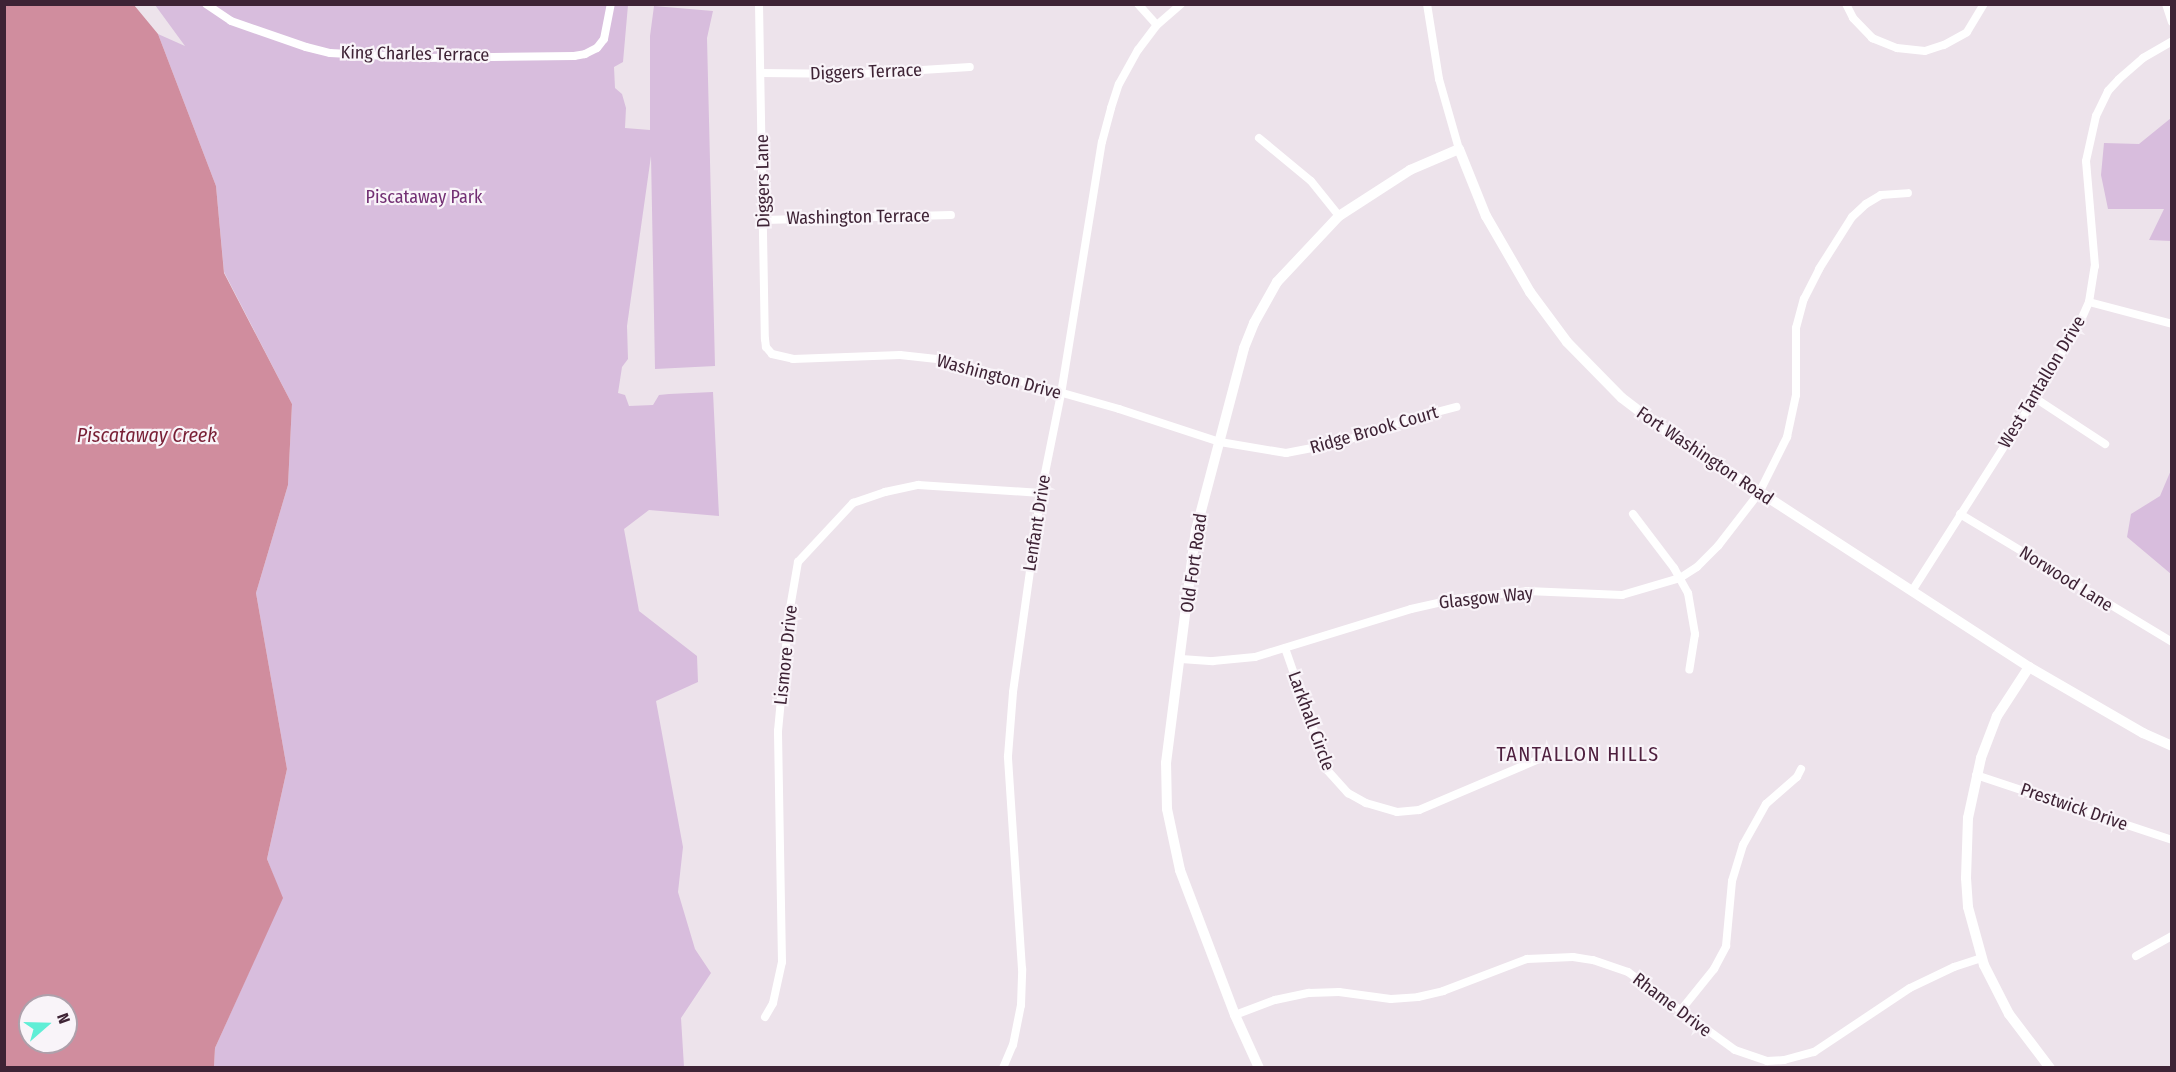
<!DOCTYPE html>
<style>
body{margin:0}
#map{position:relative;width:2176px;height:1072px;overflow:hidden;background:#ede3eb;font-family:"Fira Sans Condensed",sans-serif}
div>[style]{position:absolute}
.green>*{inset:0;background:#d8bddd}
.water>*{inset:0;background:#d08d9e}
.street>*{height:8px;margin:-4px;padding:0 4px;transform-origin:4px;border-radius:4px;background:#fff}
.secondary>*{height:10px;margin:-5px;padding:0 5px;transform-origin:5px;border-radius:5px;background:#fff}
span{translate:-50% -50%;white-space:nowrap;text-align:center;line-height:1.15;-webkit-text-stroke:4.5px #f9f4f9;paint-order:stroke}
.street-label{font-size:18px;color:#3e2335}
.park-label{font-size:18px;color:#722f73}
.water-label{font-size:20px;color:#781f35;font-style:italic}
.neighbourhood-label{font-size:20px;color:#4f203f;letter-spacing:1.5px}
.frame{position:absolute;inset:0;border:6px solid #3e2335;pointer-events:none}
.north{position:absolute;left:18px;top:994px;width:60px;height:60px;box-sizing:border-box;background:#f9f4f9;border:2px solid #aea0ab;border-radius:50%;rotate:70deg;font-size:16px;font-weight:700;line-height:24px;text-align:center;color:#3e2335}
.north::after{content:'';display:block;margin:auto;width:21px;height:27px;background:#60eed6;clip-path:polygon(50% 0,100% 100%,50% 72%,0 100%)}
</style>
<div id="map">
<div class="green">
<div style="clip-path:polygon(155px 5px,628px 5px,623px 62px,614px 67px,615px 88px,622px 94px,626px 108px,625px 128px,650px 130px,650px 36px,654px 6px,713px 11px,707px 38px,715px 366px,655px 369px,651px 156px,627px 326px,628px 359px,622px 367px,618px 393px,625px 395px,629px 406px,653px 405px,659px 395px,669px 394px,713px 392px,719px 516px,649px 510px,624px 529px,639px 611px,697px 656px,698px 682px,656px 701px,683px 847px,678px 892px,695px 949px,711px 973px,681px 1018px,684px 1067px,214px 1067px,215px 1048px,282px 898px,267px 859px,287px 769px,256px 593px,288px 485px,292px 404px,224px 272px,216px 186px,158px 34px,185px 46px)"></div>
<div style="clip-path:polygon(2171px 118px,2171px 241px,2149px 240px,2164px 209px,2108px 209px,2101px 175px,2104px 143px,2139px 144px)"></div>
<div style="clip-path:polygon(2171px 470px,2171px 574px,2127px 537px,2131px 514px,2160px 496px)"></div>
</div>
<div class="water">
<div style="clip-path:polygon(evenodd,5px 4px,134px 5px,158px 34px,216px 186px,224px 273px,292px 404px,288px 485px,256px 593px,287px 769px,267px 859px,283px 898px,215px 1048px,214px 1067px,5px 1067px,5px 4px,30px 1006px,66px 1006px,66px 1042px,30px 1042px,30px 1006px)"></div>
</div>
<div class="street">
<div style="left:206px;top:4px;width:30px;rotate:34deg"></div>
<div style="left:231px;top:21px;width:79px;rotate:19.1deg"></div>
<div style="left:306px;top:47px;width:25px;rotate:14deg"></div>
<div style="left:330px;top:53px;width:95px;rotate:3deg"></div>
<div style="left:425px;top:58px;width:149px;rotate:-0.8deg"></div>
<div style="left:574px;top:56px;width:11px;rotate:-10deg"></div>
<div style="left:585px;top:54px;width:13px;rotate:-27deg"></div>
<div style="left:597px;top:48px;width:11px;rotate:-52deg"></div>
<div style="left:604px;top:39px;width:36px;rotate:-79deg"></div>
<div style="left:759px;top:4px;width:335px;rotate:89deg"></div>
<div style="left:765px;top:339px;width:8px;rotate:83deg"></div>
<div style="left:766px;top:347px;width:9px;rotate:49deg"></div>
<div style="left:772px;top:354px;width:22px;rotate:13deg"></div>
<div style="left:793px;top:359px;width:107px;rotate:-2.1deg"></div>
<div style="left:900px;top:355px;width:46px;rotate:6.2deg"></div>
<div style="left:946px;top:360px;width:180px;rotate:15.8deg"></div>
<div style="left:1119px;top:409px;width:106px;rotate:18.1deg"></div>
<div style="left:1220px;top:442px;width:67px;rotate:9.5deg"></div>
<div style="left:1286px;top:453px;width:53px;rotate:-10.9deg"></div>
<div style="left:1338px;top:443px;width:76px;rotate:-18.4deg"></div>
<div style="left:1410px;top:419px;width:48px;rotate:-14.6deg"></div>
<div style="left:1138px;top:4px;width:28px;rotate:48deg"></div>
<div style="left:1427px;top:4px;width:76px;rotate:80.9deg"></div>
<div style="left:1439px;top:79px;width:73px;rotate:74.1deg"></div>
<div style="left:1846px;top:4px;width:16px;rotate:63deg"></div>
<div style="left:1853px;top:18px;width:28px;rotate:46deg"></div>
<div style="left:1872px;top:38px;width:27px;rotate:22deg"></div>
<div style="left:1897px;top:48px;width:28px;rotate:6deg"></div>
<div style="left:1925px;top:51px;width:20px;rotate:-18deg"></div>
<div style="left:1944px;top:45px;width:26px;rotate:-29deg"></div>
<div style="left:1967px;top:32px;width:33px;rotate:-59deg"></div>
<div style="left:2166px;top:4px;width:19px;rotate:72deg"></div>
<div style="left:761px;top:73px;width:97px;rotate:0.6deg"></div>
<div style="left:858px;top:74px;width:112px;rotate:-3.6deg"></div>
<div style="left:1259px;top:138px;width:67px;rotate:39.6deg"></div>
<div style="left:1311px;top:181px;width:45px;rotate:51.3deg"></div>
<div style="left:764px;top:220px;width:187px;rotate:-1.5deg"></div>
<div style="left:2089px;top:302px;width:86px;rotate:14.8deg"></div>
<div style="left:2035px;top:398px;width:84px;rotate:33.3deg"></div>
<div style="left:1633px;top:514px;width:68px;rotate:52.8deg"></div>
<div style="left:1674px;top:568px;width:29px;rotate:61deg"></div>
<div style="left:1688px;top:593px;width:42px;rotate:80.3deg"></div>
<div style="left:1695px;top:634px;width:36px;rotate:99deg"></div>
<div style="left:1960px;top:514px;width:248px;rotate:31.1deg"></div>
<div style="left:1912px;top:591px;width:229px;rotate:-57.5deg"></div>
<div style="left:2035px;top:398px;width:91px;rotate:-59.5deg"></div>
<div style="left:2081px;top:320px;width:20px;rotate:-66deg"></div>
<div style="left:2089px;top:302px;width:36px;rotate:-81deg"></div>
<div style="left:2095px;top:266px;width:105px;rotate:-94.9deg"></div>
<div style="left:2086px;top:161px;width:46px;rotate:-77.5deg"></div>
<div style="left:2096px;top:116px;width:28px;rotate:-64deg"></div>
<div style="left:2108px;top:91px;width:16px;rotate:-47deg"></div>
<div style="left:2119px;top:79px;width:32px;rotate:-41deg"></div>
<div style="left:2143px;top:58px;width:34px;rotate:-30deg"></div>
<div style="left:1285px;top:648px;width:130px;rotate:70.7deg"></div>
<div style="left:1328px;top:771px;width:30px;rotate:48deg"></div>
<div style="left:1348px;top:793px;width:21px;rotate:29deg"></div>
<div style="left:1366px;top:803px;width:32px;rotate:16deg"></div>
<div style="left:1397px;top:812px;width:22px;rotate:-5deg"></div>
<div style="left:1419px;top:810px;width:136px;rotate:-23deg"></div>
<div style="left:1181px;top:659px;width:32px;rotate:4deg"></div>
<div style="left:1213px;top:661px;width:42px;rotate:-5.4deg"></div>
<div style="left:1255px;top:657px;width:163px;rotate:-17.1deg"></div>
<div style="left:1411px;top:609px;width:45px;rotate:-12.8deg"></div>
<div style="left:1455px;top:599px;width:72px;rotate:-6.3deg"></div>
<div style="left:1527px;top:591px;width:95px;rotate:2.4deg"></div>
<div style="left:1622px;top:595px;width:60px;rotate:-16.3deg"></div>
<div style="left:1680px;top:578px;width:20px;rotate:-33deg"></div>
<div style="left:1697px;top:567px;width:30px;rotate:-45deg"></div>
<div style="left:1718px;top:546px;width:67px;rotate:-52.3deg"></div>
<div style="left:1759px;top:493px;width:63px;rotate:-63.4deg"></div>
<div style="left:1787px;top:437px;width:43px;rotate:-77.9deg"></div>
<div style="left:1796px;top:395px;width:67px;rotate:-90deg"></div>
<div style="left:1796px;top:328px;width:30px;rotate:-75deg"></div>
<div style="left:1804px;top:299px;width:34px;rotate:-63deg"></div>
<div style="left:1819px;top:269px;width:62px;rotate:-57.6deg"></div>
<div style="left:1852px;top:217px;width:19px;rotate:-43deg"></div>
<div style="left:1866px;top:204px;width:17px;rotate:-31deg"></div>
<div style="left:1881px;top:195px;width:27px;rotate:-4deg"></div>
<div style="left:1976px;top:775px;width:206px;rotate:18.3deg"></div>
<div style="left:2136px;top:956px;width:41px;rotate:-29.1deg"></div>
<div style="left:1681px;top:1010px;width:53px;rotate:-51.2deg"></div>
<div style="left:1714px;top:969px;width:26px;rotate:-62deg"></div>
<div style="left:1726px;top:946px;width:65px;rotate:-84.7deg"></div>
<div style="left:1732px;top:881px;width:38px;rotate:-73deg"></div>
<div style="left:1743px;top:845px;width:47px;rotate:-60.7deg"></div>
<div style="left:1766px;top:804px;width:41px;rotate:-41.1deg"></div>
<div style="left:1797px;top:777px;width:9px;rotate:-63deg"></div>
<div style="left:1235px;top:1015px;width:43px;rotate:-20.6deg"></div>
<div style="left:1275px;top:1000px;width:35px;rotate:-12deg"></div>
<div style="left:1309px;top:993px;width:30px;rotate:-2deg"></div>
<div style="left:1339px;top:992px;width:52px;rotate:7.7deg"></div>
<div style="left:1391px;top:999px;width:27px;rotate:-4deg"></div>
<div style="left:1418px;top:997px;width:26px;rotate:-13deg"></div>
<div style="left:1443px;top:991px;width:90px;rotate:-20.9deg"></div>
<div style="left:1527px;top:959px;width:46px;rotate:-2.5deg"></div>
<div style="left:1573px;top:957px;width:20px;rotate:9deg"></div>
<div style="left:1593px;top:960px;width:37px;rotate:19deg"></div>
<div style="left:1628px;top:972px;width:132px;rotate:36.1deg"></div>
<div style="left:1735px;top:1050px;width:34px;rotate:19deg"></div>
<div style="left:1767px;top:1061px;width:17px;rotate:-3deg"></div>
<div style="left:1784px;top:1060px;width:31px;rotate:-15deg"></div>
<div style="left:1814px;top:1052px;width:115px;rotate:-33.7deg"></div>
<div style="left:1910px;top:988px;width:49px;rotate:-25.5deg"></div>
<div style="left:1954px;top:967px;width:29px;rotate:-18deg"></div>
<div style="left:765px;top:1017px;width:16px;rotate:-60deg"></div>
<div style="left:773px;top:1003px;width:42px;rotate:-77.6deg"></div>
<div style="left:782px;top:962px;width:231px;rotate:-91deg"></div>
<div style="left:778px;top:731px;width:118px;rotate:-84.6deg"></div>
<div style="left:789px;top:614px;width:53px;rotate:-80.2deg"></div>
<div style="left:798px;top:562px;width:81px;rotate:-47deg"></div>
<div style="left:853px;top:503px;width:34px;rotate:-19deg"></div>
<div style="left:885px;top:492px;width:34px;rotate:-12deg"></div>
<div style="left:918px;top:485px;width:123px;rotate:3.7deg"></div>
<div style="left:1003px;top:1068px;width:25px;rotate:-67deg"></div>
<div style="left:1013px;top:1045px;width:41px;rotate:-78.7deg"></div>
<div style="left:1021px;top:1005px;width:36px;rotate:-88deg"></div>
<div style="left:1022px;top:969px;width:213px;rotate:-93.8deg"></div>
<div style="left:1008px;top:756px;width:64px;rotate:-85.5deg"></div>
<div style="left:1013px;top:692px;width:201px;rotate:-82deg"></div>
<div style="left:1041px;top:493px;width:101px;rotate:-78.6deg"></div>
<div style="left:1061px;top:394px;width:255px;rotate:-80.8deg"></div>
<div style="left:1102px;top:142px;width:35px;rotate:-75deg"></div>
<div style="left:1111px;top:108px;width:25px;rotate:-72deg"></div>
<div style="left:1119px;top:84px;width:39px;rotate:-61deg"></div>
<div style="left:1138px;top:50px;width:31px;rotate:-53deg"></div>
<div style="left:1157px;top:25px;width:32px;rotate:-41deg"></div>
</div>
<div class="secondary">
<div style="left:2029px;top:667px;width:59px;rotate:123.1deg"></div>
<div style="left:1997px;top:716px;width:45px;rotate:110.9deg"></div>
<div style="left:1981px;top:758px;width:61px;rotate:102.2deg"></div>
<div style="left:1968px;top:818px;width:60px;rotate:91.9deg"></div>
<div style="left:1966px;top:878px;width:29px;rotate:86deg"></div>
<div style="left:1968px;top:907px;width:60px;rotate:74.6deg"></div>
<div style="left:1984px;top:965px;width:55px;rotate:63deg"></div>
<div style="left:2009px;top:1014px;width:68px;rotate:52.8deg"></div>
<div style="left:1259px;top:1068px;width:58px;rotate:-114.4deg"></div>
<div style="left:1235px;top:1015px;width:155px;rotate:-110.8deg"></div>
<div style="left:1180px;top:870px;width:62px;rotate:-102deg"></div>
<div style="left:1167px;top:809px;width:46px;rotate:-91.2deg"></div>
<div style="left:1166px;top:763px;width:235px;rotate:-82.7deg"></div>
<div style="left:1196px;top:530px;width:188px;rotate:-75.2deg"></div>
<div style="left:1244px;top:348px;width:27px;rotate:-68deg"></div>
<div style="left:1254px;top:323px;width:47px;rotate:-60.7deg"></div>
<div style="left:1277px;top:282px;width:91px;rotate:-46.8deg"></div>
<div style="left:1339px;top:216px;width:85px;rotate:-32.9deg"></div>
<div style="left:1410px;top:170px;width:53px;rotate:-23.2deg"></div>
<div style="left:1459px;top:149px;width:72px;rotate:68.1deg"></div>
<div style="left:1486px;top:216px;width:88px;rotate:59.9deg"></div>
<div style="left:1530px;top:292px;width:62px;rotate:53.5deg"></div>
<div style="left:1567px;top:342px;width:78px;rotate:45.5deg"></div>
<div style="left:1622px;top:398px;width:53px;rotate:37.3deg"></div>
<div style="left:1664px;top:430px;width:435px;rotate:33deg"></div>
<div style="left:2029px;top:667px;width:132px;rotate:30.1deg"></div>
<div style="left:2143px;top:733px;width:32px;rotate:24deg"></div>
</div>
<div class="street-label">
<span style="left:415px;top:54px;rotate:1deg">King Charles Terrace</span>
<span style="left:866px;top:72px;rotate:-2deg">Diggers Terrace</span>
<span style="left:763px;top:181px;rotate:-91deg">Diggers Lane</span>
<span style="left:858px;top:217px;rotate:-1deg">Washington Terrace</span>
<span style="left:999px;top:377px;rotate:15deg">Washington Drive</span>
<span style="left:2042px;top:382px;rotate:-59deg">West Tantallon Drive</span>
<span style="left:1374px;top:430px;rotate:-16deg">Ridge Brook Court</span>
<span style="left:1705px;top:456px;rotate:34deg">Fort Washington Road</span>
<span style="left:1037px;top:523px;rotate:-81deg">Lenfant Drive</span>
<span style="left:1194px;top:563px;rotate:-82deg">Old Fort Road</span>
<span style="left:2066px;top:579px;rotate:32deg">Norwood Lane</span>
<span style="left:1486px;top:598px;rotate:-6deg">Glasgow Way</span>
<span style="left:786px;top:655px;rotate:-84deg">Lismore Drive</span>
<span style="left:1311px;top:721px;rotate:70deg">Larkhall Circle</span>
<span style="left:2074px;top:807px;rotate:19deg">Prestwick Drive</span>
<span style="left:1672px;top:1005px;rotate:37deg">Rhame Drive</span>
</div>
<div class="park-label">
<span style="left:424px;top:197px">Piscataway Park</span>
</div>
<div class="water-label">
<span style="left:147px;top:435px">Piscataway Creek</span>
</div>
<div class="neighbourhood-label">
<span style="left:1578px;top:754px">TANTALLON HILLS</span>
</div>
<div class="frame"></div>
<div class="north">N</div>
</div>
